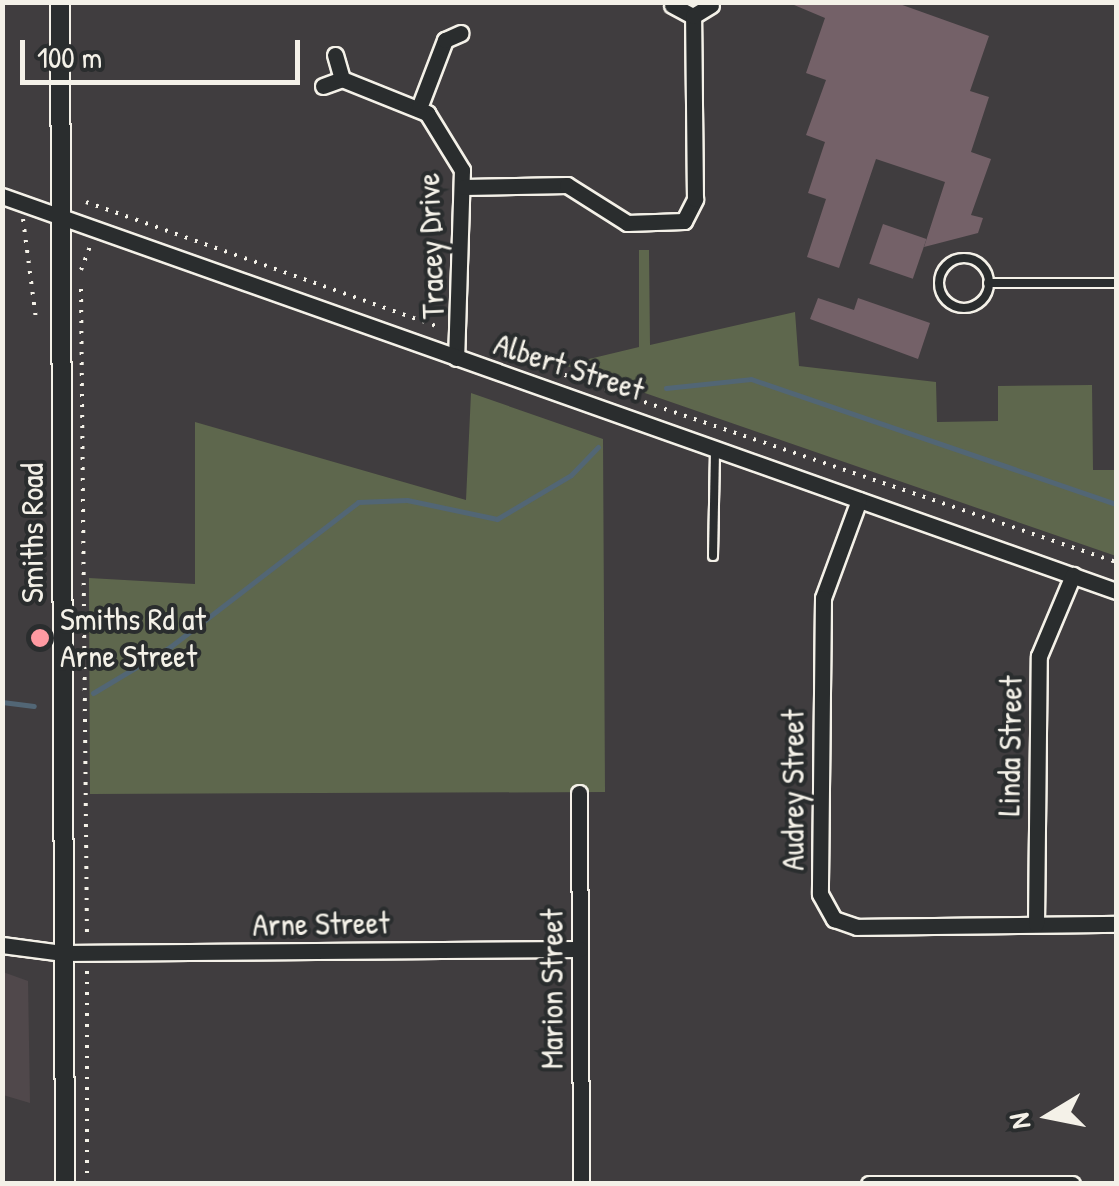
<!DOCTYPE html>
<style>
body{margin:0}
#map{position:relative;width:1119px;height:1186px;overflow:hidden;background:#403d3f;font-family:"Patrick Hand",sans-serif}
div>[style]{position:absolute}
.built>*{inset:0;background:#50484b}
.green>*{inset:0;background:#5e674d}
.stream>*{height:5px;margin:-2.5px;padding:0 2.5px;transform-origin:2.5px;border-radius:2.5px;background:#526675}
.building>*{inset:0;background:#746168;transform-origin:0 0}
.path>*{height:4px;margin-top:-2px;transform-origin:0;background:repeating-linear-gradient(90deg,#f4f1e8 0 2.5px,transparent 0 10.5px)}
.roads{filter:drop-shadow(2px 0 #f4f1e8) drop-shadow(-2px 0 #f4f1e8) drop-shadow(0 2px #f4f1e8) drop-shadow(0 -2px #f4f1e8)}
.service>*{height:8px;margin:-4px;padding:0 4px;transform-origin:4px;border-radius:4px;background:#2a2d2e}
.service>.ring{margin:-4px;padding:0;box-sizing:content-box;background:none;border:8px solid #2a2d2e;border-radius:50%}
.minor>*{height:15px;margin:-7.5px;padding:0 7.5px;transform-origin:7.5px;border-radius:7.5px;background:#2a2d2e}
.tertiary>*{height:18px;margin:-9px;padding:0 9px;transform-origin:9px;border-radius:9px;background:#2a2d2e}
.dots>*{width:28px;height:28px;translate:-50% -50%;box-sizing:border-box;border:5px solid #2a2d2e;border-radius:50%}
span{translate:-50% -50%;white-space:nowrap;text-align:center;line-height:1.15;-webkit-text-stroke:8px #2a2d2e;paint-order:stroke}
.street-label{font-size:32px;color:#f4f1e8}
.poi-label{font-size:32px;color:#f4f1e8}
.left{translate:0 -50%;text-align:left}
.frame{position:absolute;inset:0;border:5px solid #f4f1e8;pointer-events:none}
.north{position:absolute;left:999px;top:1066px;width:100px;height:100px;-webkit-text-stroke:8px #2a2d2e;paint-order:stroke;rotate:260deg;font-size:28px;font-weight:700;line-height:40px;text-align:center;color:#f4f1e8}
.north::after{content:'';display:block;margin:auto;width:35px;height:45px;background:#f4f1e8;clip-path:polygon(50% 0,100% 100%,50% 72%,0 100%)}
.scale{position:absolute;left:20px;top:40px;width:280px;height:45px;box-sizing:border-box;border:5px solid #f4f1e8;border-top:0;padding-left:12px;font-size:30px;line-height:35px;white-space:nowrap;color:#f4f1e8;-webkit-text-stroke:8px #2a2d2e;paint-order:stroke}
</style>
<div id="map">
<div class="built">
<div style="clip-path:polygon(3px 972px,28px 981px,30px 1103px,3px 1095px)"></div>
</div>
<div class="green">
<div style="clip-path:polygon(639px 250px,649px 250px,650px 345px,795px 312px,799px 366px,936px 382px,937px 422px,998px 421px,998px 386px,1092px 385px,1093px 470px,1116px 470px,1116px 556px,564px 365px,639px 347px)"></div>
<div style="clip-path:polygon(471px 393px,603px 439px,605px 792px,90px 794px,89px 578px,195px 584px,195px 422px,466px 500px)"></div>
</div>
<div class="stream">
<div style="left:666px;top:388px;width:85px;rotate:-6deg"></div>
<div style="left:751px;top:379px;width:386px;rotate:18.9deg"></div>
<div style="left:93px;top:693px;width:90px;rotate:-30.9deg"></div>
<div style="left:170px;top:647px;width:237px;rotate:-37.6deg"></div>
<div style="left:358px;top:502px;width:49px;rotate:-2.3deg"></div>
<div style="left:407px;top:500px;width:92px;rotate:11.9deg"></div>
<div style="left:497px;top:519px;width:86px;rotate:-30.7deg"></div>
<div style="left:571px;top:475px;width:39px;rotate:-46deg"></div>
<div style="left:2px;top:702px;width:32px;rotate:7deg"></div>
</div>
<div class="building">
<div style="clip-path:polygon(787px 2px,894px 2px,989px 36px,970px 91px,989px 97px,971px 152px,991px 159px,971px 215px,983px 218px,978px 233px,924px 247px,945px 182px,876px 159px,839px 268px,807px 257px,826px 199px,808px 193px,825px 142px,806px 135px,826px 80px,806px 73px,825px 18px)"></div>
<div style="left:883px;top:224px;width:46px;height:42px;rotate:19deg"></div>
<div style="clip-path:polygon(818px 298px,854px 310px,858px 298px,930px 323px,918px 359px,810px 319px)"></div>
</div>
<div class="path">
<div style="left:86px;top:202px;width:374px;rotate:19.5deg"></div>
<div style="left:23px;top:219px;width:101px;rotate:82.6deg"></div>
<div style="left:81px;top:270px;width:28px;rotate:-69deg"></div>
<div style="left:81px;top:289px;width:646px;rotate:89.47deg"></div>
<div style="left:515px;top:358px;width:635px;rotate:18.75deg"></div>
<div style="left:87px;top:1184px;width:215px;rotate:-90deg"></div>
</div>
<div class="roads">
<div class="service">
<div class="ring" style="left:939px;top:258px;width:42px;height:42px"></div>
<div style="left:988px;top:283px;width:128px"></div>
<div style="left:713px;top:556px;width:109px;rotate:-88.9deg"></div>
</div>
<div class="minor">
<div style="left:672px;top:5px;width:24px;rotate:28deg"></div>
<div style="left:342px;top:79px;width:92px;rotate:21.8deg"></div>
<div style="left:427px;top:113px;width:67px;rotate:58.4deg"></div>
<div style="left:462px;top:170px;width:188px;rotate:91.8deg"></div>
<div style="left:323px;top:86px;width:20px;rotate:-20deg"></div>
<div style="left:342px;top:79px;width:25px;rotate:-106deg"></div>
<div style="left:419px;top:108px;width:73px;rotate:-69.1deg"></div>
<div style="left:445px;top:40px;width:17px;rotate:-24deg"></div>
<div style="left:464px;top:187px;width:103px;rotate:-1.1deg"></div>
<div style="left:567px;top:185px;width:71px;rotate:32.3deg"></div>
<div style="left:627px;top:223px;width:57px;rotate:-2deg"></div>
<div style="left:684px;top:221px;width:25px;rotate:-63deg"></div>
<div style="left:695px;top:199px;width:183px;rotate:-90.6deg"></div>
<div style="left:693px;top:16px;width:21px;rotate:-31deg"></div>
<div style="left:2px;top:196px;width:1182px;rotate:19.52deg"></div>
<div style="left:859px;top:500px;width:104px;rotate:110.2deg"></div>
<div style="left:823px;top:598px;width:296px;rotate:90.6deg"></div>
<div style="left:820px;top:894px;width:29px;rotate:61deg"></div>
<div style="left:834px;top:919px;width:24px;rotate:19deg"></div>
<div style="left:857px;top:927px;width:259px;rotate:-0.7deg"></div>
<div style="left:579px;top:793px;width:391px;rotate:89.7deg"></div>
<div style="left:1036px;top:924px;width:268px;rotate:-89.4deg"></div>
<div style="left:1039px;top:656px;width:88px;rotate:-67.2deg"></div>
<div style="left:2px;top:945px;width:62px;rotate:7.5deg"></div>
<div style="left:63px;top:953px;width:517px;rotate:-0.44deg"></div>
<div style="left:869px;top:1184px;width:203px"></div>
</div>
<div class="tertiary">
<div style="left:60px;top:2px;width:1182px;rotate:89.76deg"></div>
</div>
</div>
<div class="dots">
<div style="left:40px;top:638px;background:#ff9aa2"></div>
</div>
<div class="street-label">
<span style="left:431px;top:246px;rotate:-92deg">Tracey Drive</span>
<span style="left:569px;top:367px;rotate:18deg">Albert Street</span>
<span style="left:32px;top:533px;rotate:-90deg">Smiths Road</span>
<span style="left:1010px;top:746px;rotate:-89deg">Linda Street</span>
<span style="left:793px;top:790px;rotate:-90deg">Audrey Street</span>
<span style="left:321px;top:924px;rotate:-1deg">Arne Street</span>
<span style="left:552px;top:989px;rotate:-90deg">Marion Street</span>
</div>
<div class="poi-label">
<span class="left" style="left:60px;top:638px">Smiths Rd at<br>Arne Street</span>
</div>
<div class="frame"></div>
<div class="north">N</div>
<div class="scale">100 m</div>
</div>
